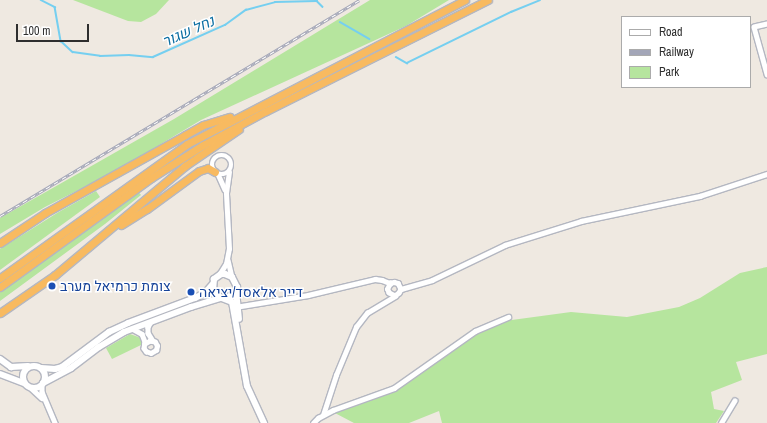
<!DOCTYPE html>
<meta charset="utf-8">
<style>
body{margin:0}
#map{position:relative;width:767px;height:423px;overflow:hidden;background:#efe9e1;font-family:"Archivo Narrow",Heebo,sans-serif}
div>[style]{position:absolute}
.green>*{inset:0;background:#b6e59e}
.stream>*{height:1.5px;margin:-0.75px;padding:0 0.75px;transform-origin:0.75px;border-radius:0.75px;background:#75cff0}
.roads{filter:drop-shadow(1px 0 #b4b7c1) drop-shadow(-1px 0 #b4b7c1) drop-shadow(0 1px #b4b7c1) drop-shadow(0 -1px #b4b7c1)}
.minor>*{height:4.5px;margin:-2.25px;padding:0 2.25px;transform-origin:2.25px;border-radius:2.25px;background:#fff}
.minor>.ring{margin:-2.25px;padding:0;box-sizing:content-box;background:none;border:4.5px solid #fff;border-radius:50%}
.secondary>*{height:6px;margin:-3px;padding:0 3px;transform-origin:3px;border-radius:3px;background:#fff}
.secondary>.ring{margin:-3px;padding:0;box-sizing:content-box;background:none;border:6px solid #fff;border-radius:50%}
.trunk>*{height:7px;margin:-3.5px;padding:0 3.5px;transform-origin:3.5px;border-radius:3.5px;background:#f8ba60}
.rail>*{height:3px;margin-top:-1.5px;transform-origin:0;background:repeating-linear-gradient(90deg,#fff 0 4.5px,#a3a6b8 0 9px);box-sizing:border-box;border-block:1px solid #a3a6b8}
.dots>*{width:11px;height:11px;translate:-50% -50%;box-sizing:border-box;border:2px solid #fff;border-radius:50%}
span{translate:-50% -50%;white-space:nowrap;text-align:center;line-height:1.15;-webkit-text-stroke:3px #fff;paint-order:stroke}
.transit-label{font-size:14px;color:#164399}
.left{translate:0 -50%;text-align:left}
.water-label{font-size:15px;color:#0d6fa3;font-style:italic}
.legend{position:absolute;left:621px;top:16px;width:130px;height:72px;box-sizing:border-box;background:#fff;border:1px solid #ababab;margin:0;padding:5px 7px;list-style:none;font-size:12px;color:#2e2e2e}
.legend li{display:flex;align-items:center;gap:8px;height:20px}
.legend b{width:20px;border:1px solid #ababab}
.scale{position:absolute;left:16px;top:24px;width:73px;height:18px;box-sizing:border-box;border:2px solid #2e2e2e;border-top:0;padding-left:5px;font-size:12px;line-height:14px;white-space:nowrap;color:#2e2e2e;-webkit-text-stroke:3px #fff;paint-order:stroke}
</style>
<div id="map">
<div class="green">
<div style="clip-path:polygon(73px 0,169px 0,156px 14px,141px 22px,128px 21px)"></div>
<div style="clip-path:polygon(370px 0,449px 0,406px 26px,201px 120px,116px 171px,45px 207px,0 234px,0 218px,174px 119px)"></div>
<div style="clip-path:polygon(137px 190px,141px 195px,105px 224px,0 301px,0 292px,109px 213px)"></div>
<div style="clip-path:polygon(96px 191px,100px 197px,0 270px,0 249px,57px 213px)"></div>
<div style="clip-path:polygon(767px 267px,767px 354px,736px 362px,742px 380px,711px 392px,714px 409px,724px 411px,716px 423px,442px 423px,439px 411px,409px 423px,354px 423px,333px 412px,399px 385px,477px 332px,504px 321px,571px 312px,627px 317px,679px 307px,700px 298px,740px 273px)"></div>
<div style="clip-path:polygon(130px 334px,141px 338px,141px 345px,112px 359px,106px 348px)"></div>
</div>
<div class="stream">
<div style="left:41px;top:0;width:16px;rotate:27deg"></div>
<div style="left:55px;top:7px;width:35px;rotate:80deg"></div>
<div style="left:61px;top:41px;width:16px;rotate:43deg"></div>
<div style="left:73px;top:52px;width:27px;rotate:8deg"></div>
<div style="left:100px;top:56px;width:29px;rotate:-2deg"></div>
<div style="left:129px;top:55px;width:24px;rotate:5deg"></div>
<div style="left:153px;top:57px;width:79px;rotate:-24deg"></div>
<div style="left:225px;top:25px;width:26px;rotate:-36deg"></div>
<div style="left:246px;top:10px;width:30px;rotate:-15deg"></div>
<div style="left:275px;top:2px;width:42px;rotate:-1.4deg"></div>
<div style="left:317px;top:1px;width:8px;rotate:45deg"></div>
<div style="left:340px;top:22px;width:34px;rotate:30deg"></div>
<div style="left:396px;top:57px;width:13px;rotate:29deg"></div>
<div style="left:407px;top:63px;width:116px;rotate:-26.1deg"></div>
<div style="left:511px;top:12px;width:31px;rotate:-22deg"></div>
</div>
<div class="roads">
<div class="minor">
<div style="left:767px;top:24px;width:13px;rotate:167deg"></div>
<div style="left:754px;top:27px;width:49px;rotate:74.5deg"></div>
<div class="ring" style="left:212px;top:155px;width:15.5px;height:15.5px"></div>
<div style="left:218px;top:174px;width:17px;rotate:66deg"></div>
<div style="left:228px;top:260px;width:17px;rotate:77deg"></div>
<div style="left:219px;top:275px;width:13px;rotate:-58deg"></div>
<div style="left:226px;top:264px;width:15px;rotate:-79deg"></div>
<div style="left:229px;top:249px;width:56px;rotate:-93.1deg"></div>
<div style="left:226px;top:193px;width:21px;rotate:-82deg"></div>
<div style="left:401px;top:289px;width:32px;rotate:-16deg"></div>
<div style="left:432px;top:280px;width:81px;rotate:-25.6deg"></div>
<div style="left:505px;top:245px;width:80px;rotate:-17.5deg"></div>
<div style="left:581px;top:221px;width:122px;rotate:-11.9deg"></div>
<div style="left:700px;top:196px;width:71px;rotate:-18.2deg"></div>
<div style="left:235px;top:307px;width:74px;rotate:-9.3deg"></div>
<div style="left:308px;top:295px;width:69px;rotate:-13.4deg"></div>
<div style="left:375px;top:279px;width:7px;rotate:8deg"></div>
<div style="left:382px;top:280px;width:9px;rotate:21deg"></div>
<div style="left:390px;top:283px;width:4px;rotate:-14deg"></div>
<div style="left:394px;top:282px;width:4px;rotate:14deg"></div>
<div style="left:398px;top:283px;width:7px;rotate:63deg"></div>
<div style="left:401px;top:289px;width:4px;rotate:117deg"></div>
<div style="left:399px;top:293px;width:5px;rotate:143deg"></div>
<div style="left:395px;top:296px;width:7px;rotate:-153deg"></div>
<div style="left:389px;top:293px;width:4px;rotate:-117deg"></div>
<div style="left:387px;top:289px;width:7px;rotate:-63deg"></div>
<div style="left:151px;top:322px;width:6px;rotate:121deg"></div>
<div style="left:148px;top:327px;width:6px;rotate:90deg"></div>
<div style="left:148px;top:333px;width:9px;rotate:58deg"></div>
<div style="left:133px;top:329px;width:10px;rotate:29deg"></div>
<div style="left:142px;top:334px;width:9px;rotate:69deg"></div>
<div style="left:145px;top:342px;width:6px;rotate:99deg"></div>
<div style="left:144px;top:348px;width:4px;rotate:56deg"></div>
<div style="left:146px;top:351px;width:5px;rotate:22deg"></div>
<div style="left:151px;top:353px;width:6px;rotate:-31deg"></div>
<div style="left:156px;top:350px;width:4px;rotate:-76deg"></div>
<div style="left:157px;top:346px;width:4px;rotate:-117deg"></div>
<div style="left:155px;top:342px;width:5px;rotate:-169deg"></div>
<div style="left:150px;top:341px;width:6px;rotate:149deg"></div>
<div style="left:42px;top:384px;width:8px;rotate:90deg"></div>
<div style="left:42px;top:392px;width:34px;rotate:67deg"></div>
<div style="left:30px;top:387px;width:16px;rotate:43deg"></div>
<div style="left:323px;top:415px;width:42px;rotate:-72deg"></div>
<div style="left:336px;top:375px;width:52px;rotate:-67.4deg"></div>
<div style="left:356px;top:327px;width:18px;rotate:-52deg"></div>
<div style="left:367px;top:313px;width:33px;rotate:-31deg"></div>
<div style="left:313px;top:423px;width:7px;rotate:-45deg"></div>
<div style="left:318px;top:418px;width:17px;rotate:-28deg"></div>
<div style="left:333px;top:410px;width:65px;rotate:-19.8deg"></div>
<div style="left:394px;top:388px;width:99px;rotate:-35.1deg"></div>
<div style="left:475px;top:331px;width:36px;rotate:-23deg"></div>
<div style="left:721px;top:423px;width:26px;rotate:-59deg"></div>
</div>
<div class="secondary">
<div style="left:236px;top:291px;width:28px;rotate:84deg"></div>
<div style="left:225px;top:298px;width:9px;rotate:-21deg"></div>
<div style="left:233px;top:295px;width:9px;rotate:-63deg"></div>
<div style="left:237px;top:287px;width:11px;rotate:-117deg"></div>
<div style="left:232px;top:277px;width:8px;rotate:-157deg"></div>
<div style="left:225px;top:274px;width:4px;rotate:180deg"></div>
<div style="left:221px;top:274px;width:9px;rotate:144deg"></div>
<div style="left:214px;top:279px;width:11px;rotate:95deg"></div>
<div style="left:213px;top:290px;width:9px;rotate:49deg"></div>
<div style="left:219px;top:297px;width:14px;rotate:21deg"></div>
<div style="left:232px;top:302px;width:85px;rotate:79.9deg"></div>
<div style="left:247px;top:386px;width:41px;rotate:65.3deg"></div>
<div style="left:0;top:359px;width:14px;rotate:36deg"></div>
<div style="left:11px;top:367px;width:17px;rotate:-3deg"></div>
<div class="ring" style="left:23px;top:366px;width:16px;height:16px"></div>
<div style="left:41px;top:368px;width:14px;rotate:4deg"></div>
<div style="left:55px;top:369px;width:7px;rotate:-16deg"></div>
<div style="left:62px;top:367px;width:59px;rotate:-36.7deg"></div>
<div style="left:109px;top:332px;width:21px;rotate:-25deg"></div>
<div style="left:128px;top:323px;width:72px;rotate:-20.5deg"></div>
<div style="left:195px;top:298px;width:11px;rotate:-27deg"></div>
<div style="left:205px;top:293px;width:11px;rotate:-49deg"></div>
<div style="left:0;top:374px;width:26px;rotate:21deg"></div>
<div style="left:43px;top:383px;width:32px;rotate:-28deg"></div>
<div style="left:71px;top:368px;width:35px;rotate:-37deg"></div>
<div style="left:99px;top:347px;width:29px;rotate:-31deg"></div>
<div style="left:124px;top:332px;width:72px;rotate:-20.5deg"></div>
<div style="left:191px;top:307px;width:31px;rotate:-17deg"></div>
</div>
<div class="trunk">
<div style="left:121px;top:225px;width:31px;rotate:-32deg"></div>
<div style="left:147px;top:209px;width:64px;rotate:-36.2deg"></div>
<div style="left:199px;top:171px;width:9px;rotate:-18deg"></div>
<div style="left:208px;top:168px;width:8px;rotate:30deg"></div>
<div style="left:0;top:243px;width:54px;rotate:-33.7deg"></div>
<div style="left:45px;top:213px;width:160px;rotate:-29.1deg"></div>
<div style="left:185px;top:135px;width:21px;rotate:-29deg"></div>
<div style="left:203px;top:125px;width:28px;rotate:-17deg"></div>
<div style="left:0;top:278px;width:230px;rotate:-35.6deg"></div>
<div style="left:187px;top:144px;width:313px;rotate:-27.4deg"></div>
<div style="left:0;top:287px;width:186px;rotate:-35.8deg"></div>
<div style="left:151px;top:178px;width:62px;rotate:-32.4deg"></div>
<div style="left:203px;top:145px;width:72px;rotate:-28.4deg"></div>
<div style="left:266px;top:111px;width:248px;rotate:-26.6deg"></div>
<div style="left:0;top:313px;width:67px;rotate:-34.6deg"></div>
<div style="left:55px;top:275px;width:170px;rotate:-40deg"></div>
<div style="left:185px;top:166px;width:65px;rotate:-34.4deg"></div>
</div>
</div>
<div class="rail">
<div style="left:0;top:216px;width:419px;rotate:-31deg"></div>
</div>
<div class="dots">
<div style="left:52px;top:286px;background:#1a4fb4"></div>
<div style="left:191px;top:292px;background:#1a4fb4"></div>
</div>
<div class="transit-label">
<span class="left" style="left:60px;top:286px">צומת כרמיאל מערב</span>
<span class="left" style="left:199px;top:292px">דייר אלאסד/יציאה</span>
</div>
<div class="water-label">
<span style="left:188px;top:31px;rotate:-24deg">נחל שגור</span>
</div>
<ul class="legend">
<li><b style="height:5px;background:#fff"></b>Road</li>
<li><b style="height:5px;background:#a3a6b8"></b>Railway</li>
<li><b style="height:11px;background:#b6e59e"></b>Park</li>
</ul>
<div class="scale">100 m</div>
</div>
